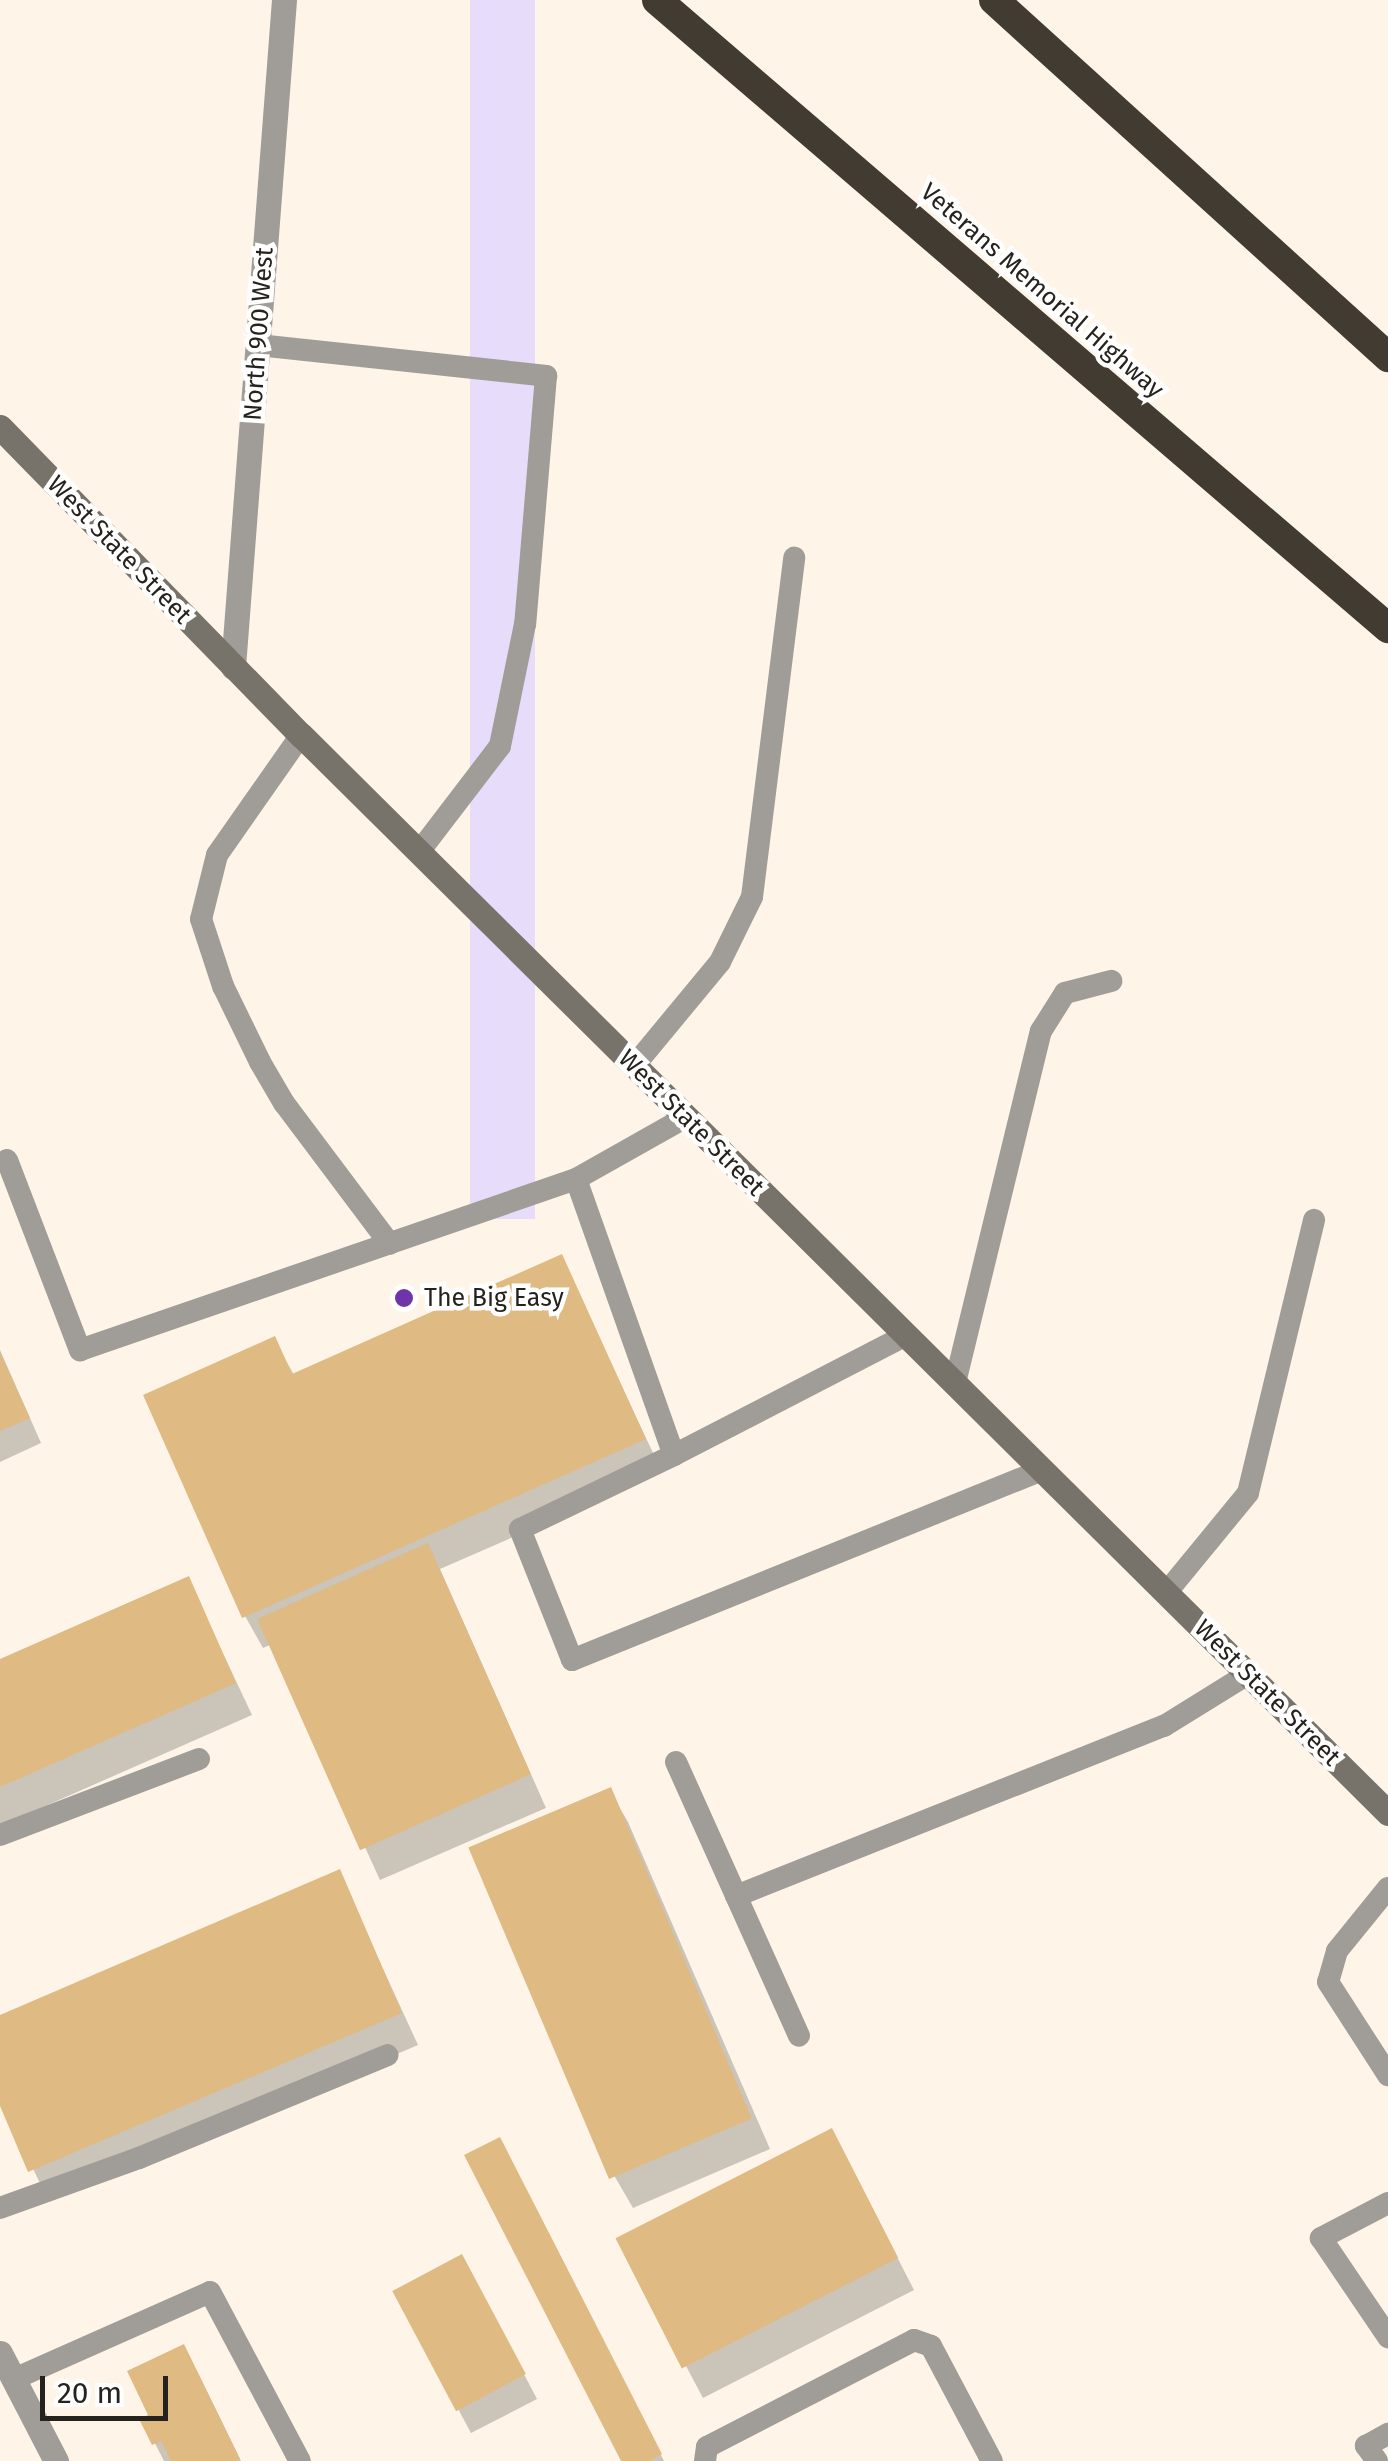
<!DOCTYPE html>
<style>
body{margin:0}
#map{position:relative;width:1388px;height:2461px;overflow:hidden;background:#fef5e8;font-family:"Fira Sans",sans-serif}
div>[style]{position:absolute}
.green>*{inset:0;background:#e7dcfa;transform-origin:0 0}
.shadow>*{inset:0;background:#0003}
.building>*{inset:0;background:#dfba82;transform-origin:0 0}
.service>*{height:22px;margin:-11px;padding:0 11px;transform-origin:11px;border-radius:11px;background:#a09c97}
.minor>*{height:25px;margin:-12.5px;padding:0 12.5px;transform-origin:12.5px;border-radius:12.5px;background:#a09c97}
.secondary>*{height:25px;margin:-12.5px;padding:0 12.5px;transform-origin:12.5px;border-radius:12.5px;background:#77726a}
.motorway>*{height:30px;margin:-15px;padding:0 15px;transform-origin:15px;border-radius:15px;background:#423b31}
.dots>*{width:28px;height:28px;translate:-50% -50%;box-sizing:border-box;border:5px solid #fff;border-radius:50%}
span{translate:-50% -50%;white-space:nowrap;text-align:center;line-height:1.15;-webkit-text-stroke:9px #fff;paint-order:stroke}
.street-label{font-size:25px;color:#26231e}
.poi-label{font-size:25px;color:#26231e}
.left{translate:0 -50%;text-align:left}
.scale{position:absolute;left:40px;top:2376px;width:128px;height:45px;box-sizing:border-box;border:5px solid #26231e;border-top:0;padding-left:12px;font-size:30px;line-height:35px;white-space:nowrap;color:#26231e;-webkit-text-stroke:8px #fff;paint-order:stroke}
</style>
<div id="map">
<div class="green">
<div style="left:470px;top:0;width:65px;height:1219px"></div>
</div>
<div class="shadow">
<div style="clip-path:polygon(561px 1257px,662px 1472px,440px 1569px,546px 1808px,380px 1880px,272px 1644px,263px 1648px,245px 1616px,274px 1339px,294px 1375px)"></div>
<div style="clip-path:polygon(0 1350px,41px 1443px,0 1462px)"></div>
<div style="clip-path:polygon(188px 1579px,252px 1715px,0 1826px,0 1662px)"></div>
<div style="clip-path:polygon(610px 1791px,628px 1822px,770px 2149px,633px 2208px,615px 2177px,472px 1850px)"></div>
<div style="clip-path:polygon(339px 1873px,418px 2045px,49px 2202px,0 2100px,0 2018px)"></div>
<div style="clip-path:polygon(849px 2163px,914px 2290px,703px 2398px,619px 2240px)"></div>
<div style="clip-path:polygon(513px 2164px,664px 2461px,624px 2461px)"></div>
<div style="clip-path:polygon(475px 2281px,537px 2399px,471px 2433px,395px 2291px)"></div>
<div style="clip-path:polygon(197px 2371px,241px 2461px,164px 2461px,143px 2420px)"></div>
</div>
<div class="building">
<div style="clip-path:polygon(562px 1254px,646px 1439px,242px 1618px,143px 1395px,275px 1336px,292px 1374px)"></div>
<div style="clip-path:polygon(0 1352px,30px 1418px,0 1431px)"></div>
<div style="left:428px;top:1543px;width:253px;height:187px;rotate:66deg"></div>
<div style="clip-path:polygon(189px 1576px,236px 1683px,0 1787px,0 1659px)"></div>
<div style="left:611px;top:1787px;width:360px;height:155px;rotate:67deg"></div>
<div style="clip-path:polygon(340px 1869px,402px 2013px,28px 2172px,0 2106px,0 2015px)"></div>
<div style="left:832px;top:2128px;width:146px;height:243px;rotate:63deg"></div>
<div style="clip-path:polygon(500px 2137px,662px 2454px,649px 2461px,621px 2461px,464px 2155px)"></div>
<div style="left:462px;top:2254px;width:136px;height:79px;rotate:62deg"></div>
<div style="clip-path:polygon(184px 2344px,240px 2459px,235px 2461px,171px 2461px,161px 2441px,152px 2445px,139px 2419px,148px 2415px,127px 2371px)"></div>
</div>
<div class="service">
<div style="left:258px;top:345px;width:290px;rotate:6.1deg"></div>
<div style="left:546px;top:376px;width:249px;rotate:94.8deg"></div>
<div style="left:525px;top:624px;width:125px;rotate:101.6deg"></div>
<div style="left:500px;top:746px;width:133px;rotate:127.4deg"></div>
<div style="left:301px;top:735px;width:146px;rotate:125deg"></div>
<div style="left:217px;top:855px;width:66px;rotate:104deg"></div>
<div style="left:201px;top:919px;width:71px;rotate:71.8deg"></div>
<div style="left:223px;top:986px;width:85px;rotate:64deg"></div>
<div style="left:260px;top:1062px;width:48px;rotate:59.7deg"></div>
<div style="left:284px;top:1103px;width:176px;rotate:53.1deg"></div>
<div style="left:634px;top:1066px;width:135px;rotate:-50.4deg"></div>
<div style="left:720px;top:962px;width:72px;rotate:-63.8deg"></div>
<div style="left:752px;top:897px;width:342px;rotate:-82.9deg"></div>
<div style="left:7px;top:1160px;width:204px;rotate:69deg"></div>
<div style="left:80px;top:1350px;width:525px;rotate:-19.02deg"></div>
<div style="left:576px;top:1179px;width:126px;rotate:-29.4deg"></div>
<div style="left:576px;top:1179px;width:293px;rotate:70.5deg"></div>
<div style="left:674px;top:1455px;width:261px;rotate:-27.3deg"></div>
<div style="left:955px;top:1383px;width:362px;rotate:-76.3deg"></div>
<div style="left:1041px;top:1031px;width:45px;rotate:-57.7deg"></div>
<div style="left:1065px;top:993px;width:48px;rotate:-14.6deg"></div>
<div style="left:674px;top:1455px;width:171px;rotate:154.3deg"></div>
<div style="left:520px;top:1529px;width:141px;rotate:68.3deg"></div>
<div style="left:572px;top:1660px;width:507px;rotate:-22.01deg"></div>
<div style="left:1166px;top:1593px;width:129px;rotate:-50.6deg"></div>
<div style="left:1248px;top:1493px;width:281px;rotate:-76.4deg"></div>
<div style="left:676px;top:1762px;width:300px;rotate:65.8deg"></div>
<div style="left:0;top:1835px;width:213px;rotate:-20.9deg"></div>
<div style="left:1388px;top:1888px;width:81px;rotate:129deg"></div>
<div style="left:1337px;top:1951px;width:32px;rotate:106deg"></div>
<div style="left:1328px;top:1982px;width:111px;rotate:57.2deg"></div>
<div style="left:736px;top:1896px;width:461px;rotate:-21.7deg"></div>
<div style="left:1164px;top:1726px;width:99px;rotate:-31.8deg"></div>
<div style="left:1388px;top:2203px;width:76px;rotate:152.4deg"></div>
<div style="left:1321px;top:2238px;width:120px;rotate:55.9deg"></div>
<div style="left:0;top:2208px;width:148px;rotate:-19.8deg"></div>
<div style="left:139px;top:2158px;width:269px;rotate:-22.5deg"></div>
<div style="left:14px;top:2379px;width:214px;rotate:-23.9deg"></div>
<div style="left:210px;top:2292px;width:191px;rotate:62deg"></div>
<div style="left:705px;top:2461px;width:14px;rotate:-82deg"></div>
<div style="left:707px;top:2447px;width:233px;rotate:-27.3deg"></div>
<div style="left:914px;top:2340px;width:18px;rotate:19deg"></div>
<div style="left:931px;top:2346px;width:130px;rotate:62.1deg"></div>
<div style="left:1377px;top:2461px;width:19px;rotate:-126deg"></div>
<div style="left:1366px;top:2446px;width:25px;rotate:-29deg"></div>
</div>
<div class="minor">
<div style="left:233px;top:667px;width:669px;rotate:-85.63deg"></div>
<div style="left:0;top:2353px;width:122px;rotate:62.6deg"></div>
</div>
<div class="secondary">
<div style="left:0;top:427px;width:431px;rotate:45.7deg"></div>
<div style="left:301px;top:735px;width:1531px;rotate:44.76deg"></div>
</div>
<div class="motorway">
<div style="left:657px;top:0;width:964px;rotate:40.67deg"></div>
<div style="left:994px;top:0;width:532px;rotate:42.18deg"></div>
</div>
<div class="dots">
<div style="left:404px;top:1298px;background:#6f34aa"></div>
</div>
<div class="street-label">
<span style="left:1042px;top:291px;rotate:41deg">Veterans Memorial Highway</span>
<span style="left:259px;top:334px;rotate:-86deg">North 900 West</span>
<span style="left:119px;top:550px;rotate:46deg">West State Street</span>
<span style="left:691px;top:1123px;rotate:45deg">West State Street</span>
<span style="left:1267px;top:1693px;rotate:45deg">West State Street</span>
</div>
<div class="poi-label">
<span class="left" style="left:424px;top:1298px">The Big Easy</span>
</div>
<div class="scale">20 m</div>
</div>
